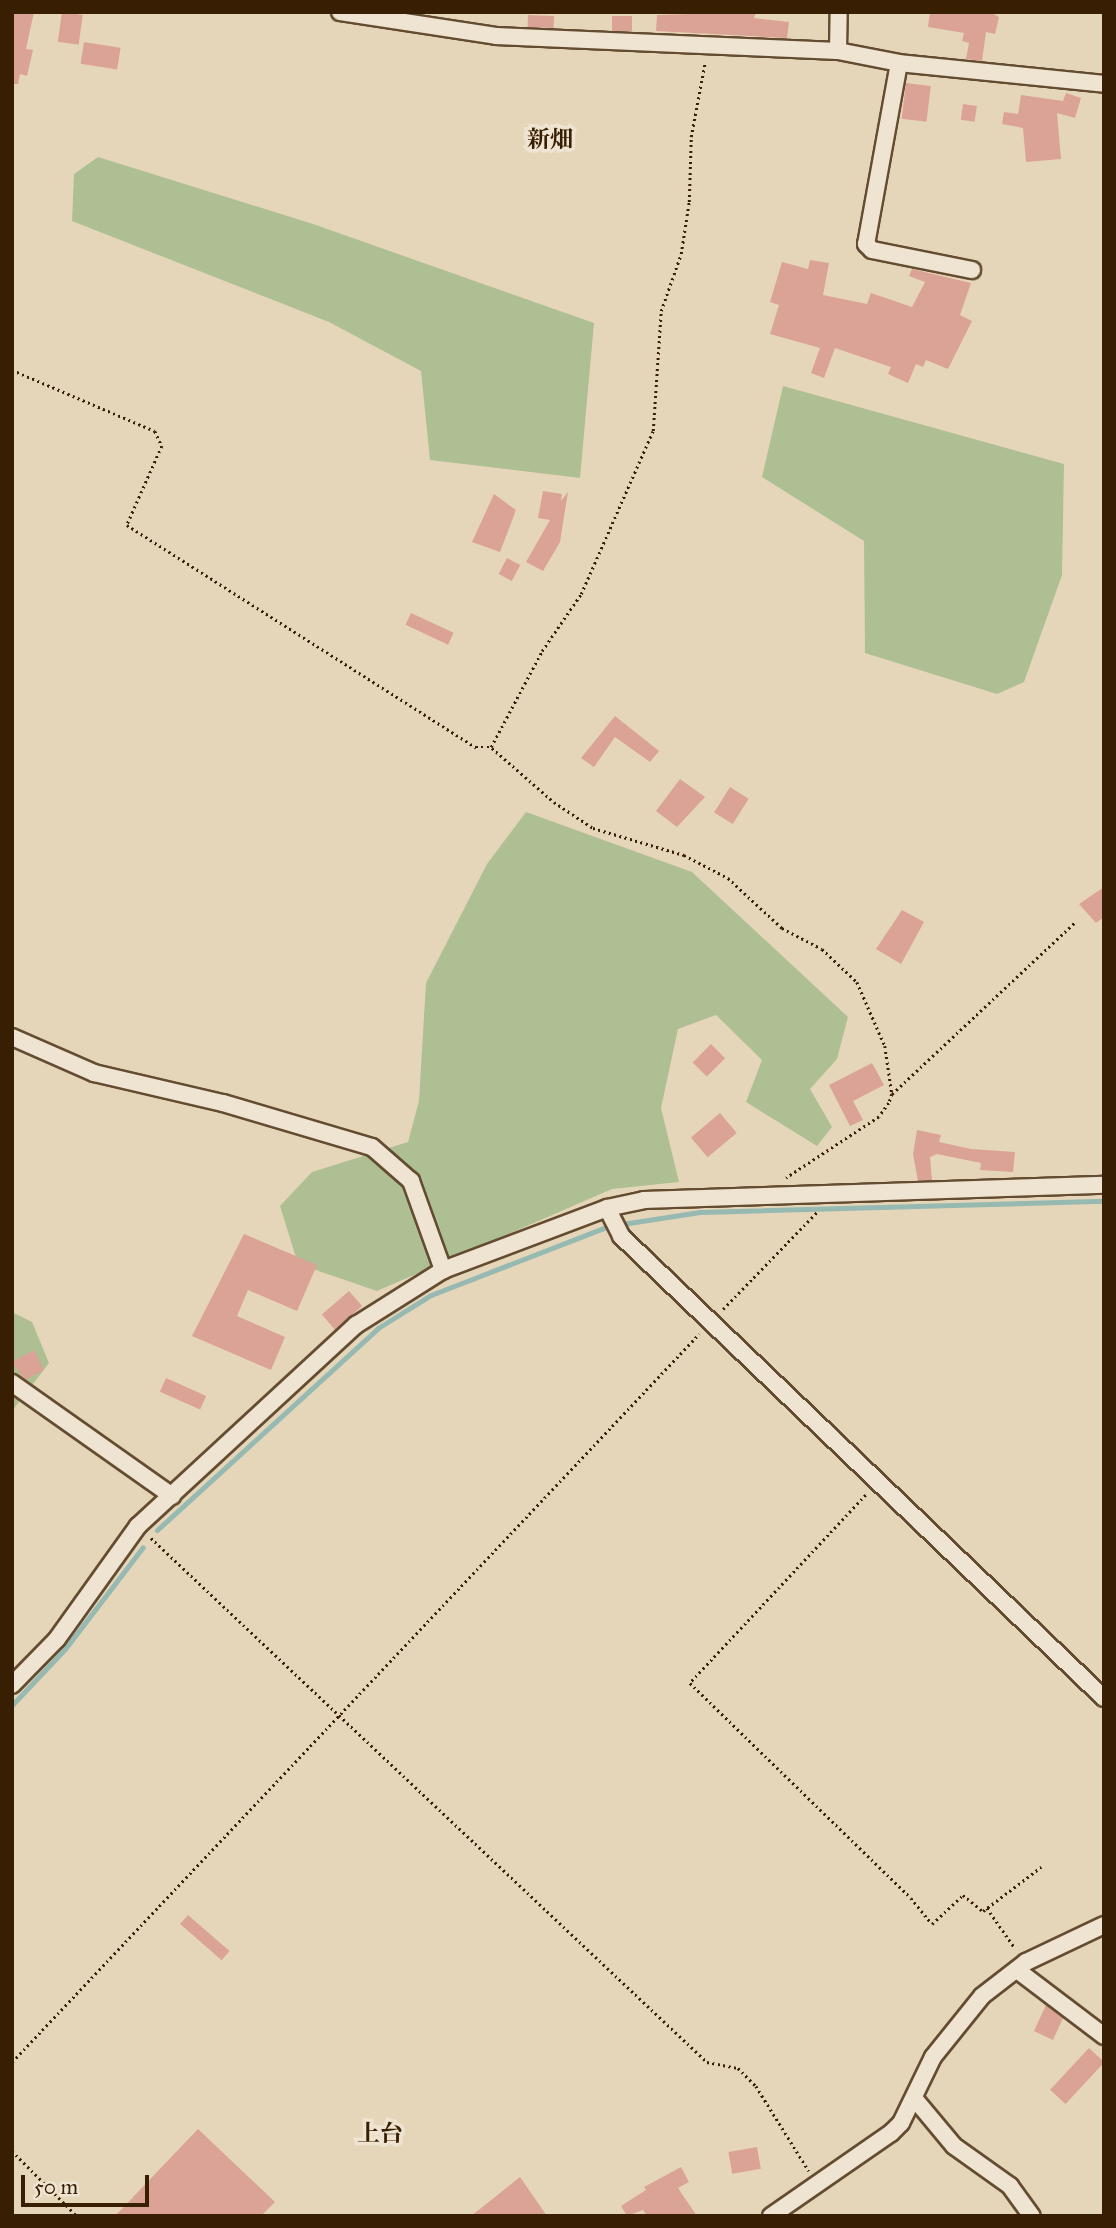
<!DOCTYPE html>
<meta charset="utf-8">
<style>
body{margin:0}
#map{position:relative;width:1116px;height:2228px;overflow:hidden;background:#e6d6b9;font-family:"IM FELL Great Primer","Noto Serif JP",serif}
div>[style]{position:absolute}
.green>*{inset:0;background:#aebf94}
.stream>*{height:5px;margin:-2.5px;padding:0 2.5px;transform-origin:2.5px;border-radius:2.5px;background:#96b9b2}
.building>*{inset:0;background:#dba395;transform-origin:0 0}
.path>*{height:2.5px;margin-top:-1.25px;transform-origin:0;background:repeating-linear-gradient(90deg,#381e02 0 2px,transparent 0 5.5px)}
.roads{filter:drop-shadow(2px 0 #644c30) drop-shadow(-2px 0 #644c30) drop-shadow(0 2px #644c30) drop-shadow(0 -2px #644c30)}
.street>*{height:16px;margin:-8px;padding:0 8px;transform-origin:8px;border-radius:8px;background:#efe4d2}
span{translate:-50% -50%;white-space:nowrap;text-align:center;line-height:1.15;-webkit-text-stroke:7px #efe4d2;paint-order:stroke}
.neighbourhood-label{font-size:23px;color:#381e02;font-weight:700}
.frame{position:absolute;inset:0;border:14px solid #381e02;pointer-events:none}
.scale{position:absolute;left:21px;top:2175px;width:128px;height:32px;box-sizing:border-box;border:4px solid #381e02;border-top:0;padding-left:9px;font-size:21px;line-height:24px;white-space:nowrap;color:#381e02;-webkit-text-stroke:5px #efe4d2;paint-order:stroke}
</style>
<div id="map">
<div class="green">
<div style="clip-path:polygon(98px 157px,313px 224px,594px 323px,580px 478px,430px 460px,421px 371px,329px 322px,72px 221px,74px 174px)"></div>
<div style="clip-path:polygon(783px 386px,1064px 464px,1062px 575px,1024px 682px,997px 694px,865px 653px,864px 541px,762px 477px)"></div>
<div style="clip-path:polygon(526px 812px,692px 872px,848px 1017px,837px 1059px,810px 1089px,832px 1127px,817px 1146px,746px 1102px,762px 1060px,716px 1015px,678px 1029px,661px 1108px,679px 1182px,612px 1189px,377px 1291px,298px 1264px,280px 1206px,312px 1172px,408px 1142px,419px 1101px,426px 983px,487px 864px)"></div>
<div style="clip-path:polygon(12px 1312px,32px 1322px,49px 1363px,12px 1411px)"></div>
</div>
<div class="stream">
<div style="left:157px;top:1530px;width:299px;rotate:-42.4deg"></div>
<div style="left:378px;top:1328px;width:62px;rotate:-31.9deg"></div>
<div style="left:431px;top:1295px;width:191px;rotate:-21.2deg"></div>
<div style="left:609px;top:1226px;width:92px;rotate:-8.7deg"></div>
<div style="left:700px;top:1212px;width:404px;rotate:-1.6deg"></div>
<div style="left:12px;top:1705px;width:77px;rotate:-46.6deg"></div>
<div style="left:65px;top:1649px;width:128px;rotate:-52.6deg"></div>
</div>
<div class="building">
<div style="clip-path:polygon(12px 12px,34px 12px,26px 49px,33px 50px,27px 76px,20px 74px,18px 84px,12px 84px)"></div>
<div style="left:62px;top:12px;width:21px;height:30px;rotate:8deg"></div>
<div style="clip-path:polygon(756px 12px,754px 18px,789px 22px,787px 38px,656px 31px,657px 15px)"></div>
<div style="clip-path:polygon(930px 12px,990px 12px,999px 17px,995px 34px,986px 32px,982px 61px,966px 59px,969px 43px,962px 41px,964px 33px,928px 27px)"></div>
<div style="left:528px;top:15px;width:26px;height:12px;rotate:2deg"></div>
<div style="left:632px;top:16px;width:15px;height:20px;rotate:90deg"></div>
<div style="left:84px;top:42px;width:37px;height:22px;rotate:9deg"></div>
<div style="left:906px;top:83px;width:25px;height:36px;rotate:7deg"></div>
<div style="clip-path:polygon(1066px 93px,1081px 98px,1075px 118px,1057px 113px,1061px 159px,1026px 162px,1023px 128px,1002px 124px,1004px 112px,1018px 114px,1021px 95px,1063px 101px)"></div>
<div style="left:963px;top:104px;width:14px;height:16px;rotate:8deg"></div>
<div style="clip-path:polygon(810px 260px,829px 263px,823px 295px,867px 304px,871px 293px,912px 307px,925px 282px,909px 276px,912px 269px,971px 283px,960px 315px,972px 321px,948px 369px,926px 360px,923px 367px,916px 364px,908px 383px,888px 374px,891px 367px,835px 348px,824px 378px,811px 373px,820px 348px,770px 334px,779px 305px,770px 302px,782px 262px,808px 269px)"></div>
<div style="clip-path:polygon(543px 491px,562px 494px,561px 501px,568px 492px,560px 542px,543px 571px,526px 562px,550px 520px,538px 518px)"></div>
<div style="clip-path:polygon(494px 494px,516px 510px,500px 552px,472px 542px)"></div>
<div style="left:507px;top:558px;width:15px;height:18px;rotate:28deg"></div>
<div style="left:411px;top:613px;width:47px;height:13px;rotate:25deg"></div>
<div style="clip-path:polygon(615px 716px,659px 751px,650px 762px,615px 737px,594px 767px,581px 758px)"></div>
<div style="clip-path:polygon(680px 779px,705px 797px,677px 827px,656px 811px)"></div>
<div style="left:730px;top:787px;width:22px;height:30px;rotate:32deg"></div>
<div style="clip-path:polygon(1104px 887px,1104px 917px,1096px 923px,1079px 904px)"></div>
<div style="clip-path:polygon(902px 910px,924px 922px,901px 964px,876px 949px)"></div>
<div style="left:711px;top:1044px;width:20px;height:26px;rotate:45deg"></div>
<div style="clip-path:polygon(872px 1063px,884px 1085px,853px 1101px,863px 1120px,850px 1126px,829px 1085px)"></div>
<div style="left:720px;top:1113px;width:26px;height:38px;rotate:50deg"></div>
<div style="clip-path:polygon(917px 1130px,941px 1135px,939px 1142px,971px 1149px,1015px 1152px,1013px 1172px,980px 1170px,981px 1163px,937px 1154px,930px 1157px,932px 1180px,918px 1181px,913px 1154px)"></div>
<div style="clip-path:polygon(244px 1234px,317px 1265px,297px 1311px,248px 1290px,237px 1316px,285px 1337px,271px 1370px,192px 1336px)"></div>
<div style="left:349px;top:1291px;width:20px;height:36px;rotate:49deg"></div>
<div style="clip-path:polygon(34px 1350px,44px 1370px,25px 1380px,12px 1362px)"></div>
<div style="left:166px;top:1378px;width:44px;height:15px;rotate:24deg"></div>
<div style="left:188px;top:1915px;width:55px;height:12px;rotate:41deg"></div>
<div style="clip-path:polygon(1046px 2005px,1063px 2018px,1053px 2040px,1034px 2031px)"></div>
<div style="left:1089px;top:2048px;width:21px;height:57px;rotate:43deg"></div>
<div style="clip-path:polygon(198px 2129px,275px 2202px,261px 2216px,115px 2216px)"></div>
<div style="left:757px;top:2147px;width:22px;height:29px;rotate:80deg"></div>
<div style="clip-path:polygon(681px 2167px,689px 2182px,678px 2188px,697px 2216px,647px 2216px,643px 2210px,627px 2216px,621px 2206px,646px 2190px,644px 2187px)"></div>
<div style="clip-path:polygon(520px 2177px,547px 2216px,471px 2216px)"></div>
</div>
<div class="path">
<div style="left:12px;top:370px;width:155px;rotate:23.1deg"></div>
<div style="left:155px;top:431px;width:17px;rotate:65deg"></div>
<div style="left:162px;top:446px;width:86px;rotate:113.9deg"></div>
<div style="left:127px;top:525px;width:414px;rotate:32.5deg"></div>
<div style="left:476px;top:747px;width:15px"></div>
<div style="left:491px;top:747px;width:109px;rotate:-62deg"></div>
<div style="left:542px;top:651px;width:69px;rotate:-55.6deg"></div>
<div style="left:581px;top:594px;width:178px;rotate:-66.2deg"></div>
<div style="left:653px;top:431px;width:120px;rotate:-86.2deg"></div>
<div style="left:661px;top:311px;width:60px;rotate:-70.7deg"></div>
<div style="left:681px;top:254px;width:53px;rotate:-81.3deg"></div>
<div style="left:689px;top:202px;width:65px;rotate:-88.2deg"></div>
<div style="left:691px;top:137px;width:76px;rotate:-79.4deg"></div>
<div style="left:492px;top:748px;width:82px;rotate:41.1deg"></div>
<div style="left:554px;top:802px;width:47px;rotate:33.7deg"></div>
<div style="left:593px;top:828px;width:95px;rotate:16.5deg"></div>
<div style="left:684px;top:855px;width:50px;rotate:27.6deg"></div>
<div style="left:728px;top:878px;width:74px;rotate:42.8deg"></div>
<div style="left:782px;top:928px;width:45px;rotate:27.7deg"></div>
<div style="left:822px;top:949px;width:48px;rotate:43.3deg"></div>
<div style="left:857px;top:982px;width:70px;rotate:66.4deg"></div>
<div style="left:885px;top:1046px;width:49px;rotate:81.7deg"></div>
<div style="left:892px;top:1094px;width:9px;rotate:108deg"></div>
<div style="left:889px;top:1103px;width:17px;rotate:126deg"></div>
<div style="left:879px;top:1117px;width:111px;rotate:146.7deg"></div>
<div style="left:892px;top:1094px;width:250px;rotate:-43.2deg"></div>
<div style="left:723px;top:1309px;width:136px;rotate:-45.9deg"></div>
<div style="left:866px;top:1495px;width:258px;rotate:133.1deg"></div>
<div style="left:690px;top:1683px;width:308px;rotate:44.2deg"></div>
<div style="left:911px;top:1898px;width:33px;rotate:51deg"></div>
<div style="left:932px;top:1924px;width:42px;rotate:-43.1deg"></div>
<div style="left:963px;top:1895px;width:26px;rotate:39deg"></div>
<div style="left:983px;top:1911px;width:73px;rotate:-37.2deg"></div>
<div style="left:151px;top:1538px;width:764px;rotate:43.3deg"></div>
<div style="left:707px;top:2062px;width:32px;rotate:11deg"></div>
<div style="left:738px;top:2068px;width:25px;rotate:45deg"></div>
<div style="left:756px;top:2086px;width:100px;rotate:58.1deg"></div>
<div style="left:987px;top:1908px;width:49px;rotate:55deg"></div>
<div style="left:12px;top:2062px;width:1001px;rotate:-46.66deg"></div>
<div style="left:12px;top:2151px;width:92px;rotate:45deg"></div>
</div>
<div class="roads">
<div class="street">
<div style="left:340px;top:12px;width:158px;rotate:8.7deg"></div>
<div style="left:496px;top:36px;width:342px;rotate:2.5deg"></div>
<div style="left:838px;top:51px;width:62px;rotate:11.1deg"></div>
<div style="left:899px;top:63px;width:206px;rotate:5.8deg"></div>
<div style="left:838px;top:51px;width:39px;rotate:-89deg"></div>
<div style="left:899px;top:63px;width:184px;rotate:100.3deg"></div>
<div style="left:866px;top:244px;width:8px;rotate:45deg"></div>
<div style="left:872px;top:250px;width:102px;rotate:11.3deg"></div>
<div style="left:12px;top:1037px;width:90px;rotate:23.7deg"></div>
<div style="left:94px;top:1073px;width:132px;rotate:13.1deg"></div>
<div style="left:223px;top:1103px;width:155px;rotate:16.5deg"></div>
<div style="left:372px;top:1147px;width:52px;rotate:41.1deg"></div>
<div style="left:411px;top:1181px;width:95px;rotate:70.2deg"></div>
<div style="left:607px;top:1208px;width:31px;rotate:63deg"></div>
<div style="left:621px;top:1236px;width:668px;rotate:43.73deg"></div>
<div style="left:12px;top:1383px;width:196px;rotate:35.2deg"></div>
<div style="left:12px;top:1685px;width:64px;rotate:-45.6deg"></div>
<div style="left:57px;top:1639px;width:139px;rotate:-54.4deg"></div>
<div style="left:138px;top:1526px;width:297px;rotate:-42.7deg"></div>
<div style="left:356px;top:1325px;width:103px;rotate:-32.3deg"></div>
<div style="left:443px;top:1270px;width:175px;rotate:-20.7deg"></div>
<div style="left:607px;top:1208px;width:38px;rotate:-12deg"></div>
<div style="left:644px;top:1200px;width:460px;rotate:-1.9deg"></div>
<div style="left:1017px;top:1970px;width:109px;rotate:37.2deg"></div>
<div style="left:914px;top:2098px;width:62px;rotate:50.2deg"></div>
<div style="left:954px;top:2146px;width:69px;rotate:35.5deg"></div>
<div style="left:1010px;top:2186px;width:37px;rotate:54deg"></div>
<div style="left:771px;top:2216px;width:146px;rotate:-34.7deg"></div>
<div style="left:891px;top:2133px;width:14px;rotate:-45deg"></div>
<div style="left:901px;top:2123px;width:73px;rotate:-64.1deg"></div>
<div style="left:933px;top:2057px;width:78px;rotate:-51.2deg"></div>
<div style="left:982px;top:1996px;width:56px;rotate:-37.7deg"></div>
<div style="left:1026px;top:1962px;width:86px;rotate:-25.4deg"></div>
</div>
</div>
<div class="neighbourhood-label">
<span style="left:550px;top:139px">新畑</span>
<span style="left:380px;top:2133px">上台</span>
</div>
<div class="frame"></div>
<div class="scale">50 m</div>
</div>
